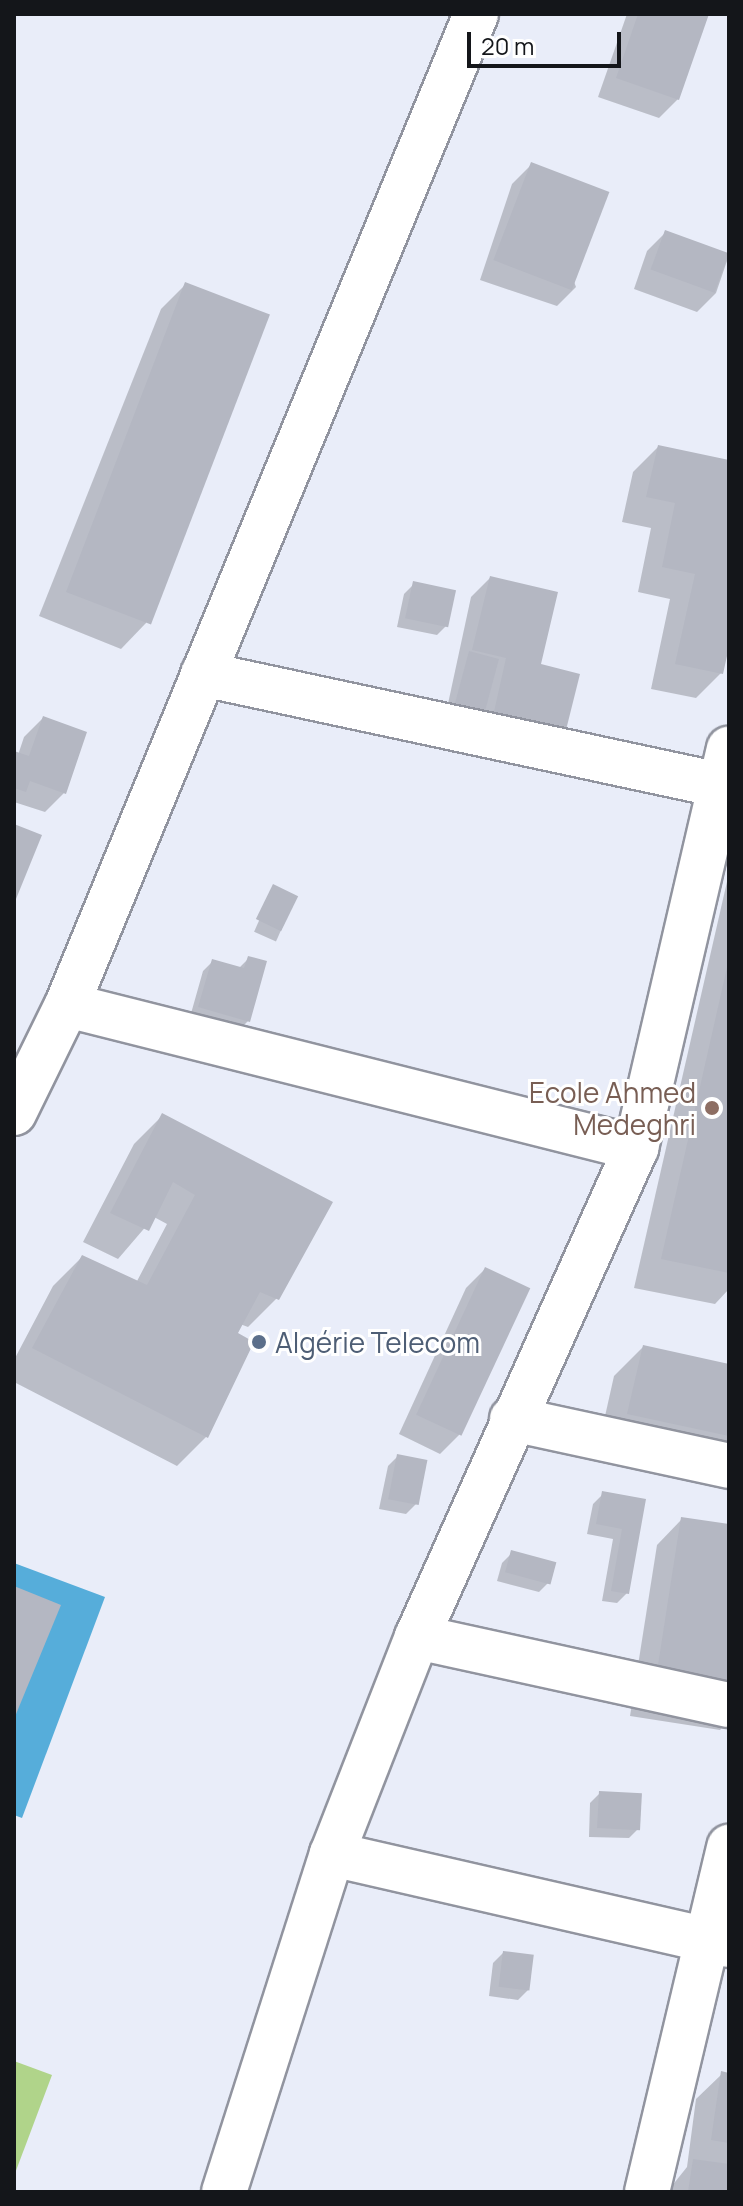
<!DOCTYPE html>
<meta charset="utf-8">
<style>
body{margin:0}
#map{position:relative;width:743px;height:2206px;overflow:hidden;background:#e9edf9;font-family:Manrope,sans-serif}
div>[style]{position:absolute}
.green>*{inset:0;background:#b0d48a}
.water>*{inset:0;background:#56adda}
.shadow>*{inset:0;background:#0003;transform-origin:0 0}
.building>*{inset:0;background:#b4b7c2;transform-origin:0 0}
.roads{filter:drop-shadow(2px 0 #91949f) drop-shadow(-2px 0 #91949f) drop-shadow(0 2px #91949f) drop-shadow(0 -2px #91949f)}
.street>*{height:44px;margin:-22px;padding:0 22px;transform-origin:22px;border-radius:22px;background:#fff}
.secondary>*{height:44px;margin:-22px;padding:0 22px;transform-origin:22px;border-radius:22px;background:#fff}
.dots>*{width:22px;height:22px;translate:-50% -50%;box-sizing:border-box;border:4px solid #fff;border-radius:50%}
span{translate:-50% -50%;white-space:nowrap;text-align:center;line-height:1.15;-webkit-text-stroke:6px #fff;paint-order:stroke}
.education-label{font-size:28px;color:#785e54}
.right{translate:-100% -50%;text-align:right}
.service-label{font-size:28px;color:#4e5e75}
.left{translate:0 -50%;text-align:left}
.frame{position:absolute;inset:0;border:16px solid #14161a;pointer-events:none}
.scale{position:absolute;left:467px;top:32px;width:154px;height:36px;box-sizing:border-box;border:4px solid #14161a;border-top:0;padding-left:10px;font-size:24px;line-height:28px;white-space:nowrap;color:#14161a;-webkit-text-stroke:6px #fff;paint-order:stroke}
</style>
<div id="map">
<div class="green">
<div style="clip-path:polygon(14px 2061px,52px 2075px,14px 2176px)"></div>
</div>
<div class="water">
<div style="clip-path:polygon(14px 1563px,105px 1597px,22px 1818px,14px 1815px)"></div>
</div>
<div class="shadow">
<div style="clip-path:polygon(627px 14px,707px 14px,678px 99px,659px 118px,598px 97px)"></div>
<div style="clip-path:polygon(531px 165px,576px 287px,557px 306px,480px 280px,512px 184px)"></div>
<div style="clip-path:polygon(666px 232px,729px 255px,716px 293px,697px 312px,634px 289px,647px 251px)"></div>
<div style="clip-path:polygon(186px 284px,146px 623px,121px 649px,39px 616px,161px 309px)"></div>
<div style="clip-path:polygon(658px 447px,729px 462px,729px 637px,721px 673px,696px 698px,651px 689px,670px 599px,638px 592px,651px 528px,622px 522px,633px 472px)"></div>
<div style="clip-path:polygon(490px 578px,539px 666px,562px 741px,443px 727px,471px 597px)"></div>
<div style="clip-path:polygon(414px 584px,447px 625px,437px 635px,397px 627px,404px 594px)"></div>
<div style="clip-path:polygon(43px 718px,64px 793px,45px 812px,14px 802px,14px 753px,18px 755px,24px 737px)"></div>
<div style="clip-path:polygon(729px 873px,729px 1289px,715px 1304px,634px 1288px)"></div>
<div style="left:274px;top:887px;width:24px;height:49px;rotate:24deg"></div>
<div style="clip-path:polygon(249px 958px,248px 1021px,238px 1031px,190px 1017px,203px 971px,213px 961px,239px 968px)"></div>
<div style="clip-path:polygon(163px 1115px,277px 1298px,248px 1327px,240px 1324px,206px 1437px,177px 1466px,14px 1382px,14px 1360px,53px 1286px,82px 1257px,136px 1283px,167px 1224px,154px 1217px,118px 1259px,83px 1242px,134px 1144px)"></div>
<div style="clip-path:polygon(485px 1269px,459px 1435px,440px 1454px,399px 1434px,466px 1288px)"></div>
<div style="clip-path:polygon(643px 1347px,729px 1366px,729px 1471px,599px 1443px,614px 1376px)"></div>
<div style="clip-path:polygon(398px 1456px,416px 1504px,406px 1514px,379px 1509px,388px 1466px)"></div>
<div style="clip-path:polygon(603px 1494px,644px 1501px,627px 1593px,617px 1603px,602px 1601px,613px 1539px,587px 1534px,593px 1504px)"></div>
<div style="clip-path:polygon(682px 1519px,729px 1526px,729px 1721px,720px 1730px,630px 1716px,657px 1545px)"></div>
<div style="clip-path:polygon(512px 1553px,549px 1582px,539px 1592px,497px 1581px,502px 1563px)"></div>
<div style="clip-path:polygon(600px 1793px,639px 1828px,629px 1838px,589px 1837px,590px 1803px)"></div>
<div style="clip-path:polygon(503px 1953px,528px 1990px,518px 2000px,489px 1996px,493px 1963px)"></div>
<div style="clip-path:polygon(722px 2074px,729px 2075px,729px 2192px,667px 2192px,687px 2167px,696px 2099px)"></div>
</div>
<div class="building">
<div style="clip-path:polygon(638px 14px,709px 14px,679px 100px,616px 78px)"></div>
<div style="left:531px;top:162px;width:84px;height:105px;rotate:21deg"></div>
<div style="left:665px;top:230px;width:68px;height:42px;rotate:20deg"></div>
<div style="left:185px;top:282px;width:91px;height:332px;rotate:21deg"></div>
<div style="clip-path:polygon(658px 445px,729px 460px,729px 647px,723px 674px,675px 664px,695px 574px,662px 567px,675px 503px,646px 497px)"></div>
<div style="clip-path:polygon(490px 576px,558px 592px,541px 664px,580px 674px,563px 742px,491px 725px,506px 658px,472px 650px)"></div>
<div style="left:413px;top:581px;width:44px;height:38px;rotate:12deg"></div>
<div style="left:469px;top:651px;width:31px;height:68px;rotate:15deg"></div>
<div style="clip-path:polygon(43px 716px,87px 732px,66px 794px,30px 781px,26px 792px,14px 788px,14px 751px,29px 756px)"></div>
<div style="clip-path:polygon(14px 824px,42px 835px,14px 904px)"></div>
<div style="left:273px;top:884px;width:28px;height:39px;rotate:26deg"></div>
<div style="clip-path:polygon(248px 956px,267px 961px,250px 1022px,198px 1007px,212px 959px,244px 968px)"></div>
<div style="clip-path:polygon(728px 963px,729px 963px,729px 1273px,661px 1259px)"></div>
<div style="clip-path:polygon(162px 1113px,333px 1202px,279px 1300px,260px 1292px,238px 1333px,254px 1342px,208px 1438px,32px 1348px,82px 1255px,147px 1285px,195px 1195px,173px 1182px,149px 1231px,110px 1213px)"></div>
<div style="left:485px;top:1267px;width:50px;height:163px;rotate:25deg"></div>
<div style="clip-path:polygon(643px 1345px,729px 1364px,729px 1436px,627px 1414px)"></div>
<div style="left:397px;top:1454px;width:31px;height:46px;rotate:11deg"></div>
<div style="clip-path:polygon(602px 1491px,646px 1499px,629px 1594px,611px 1591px,622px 1529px,596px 1524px)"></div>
<div style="clip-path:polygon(681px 1517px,729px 1524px,729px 1703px,654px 1691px)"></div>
<div style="left:511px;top:1550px;width:47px;height:23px;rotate:15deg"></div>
<div style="clip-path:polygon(14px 1586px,61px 1605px,14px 1719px)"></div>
<div style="left:599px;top:1791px;width:43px;height:37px;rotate:3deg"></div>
<div style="left:503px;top:1951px;width:31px;height:36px;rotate:7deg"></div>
<div style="clip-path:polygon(721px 2071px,729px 2073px,729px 2143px,711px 2140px)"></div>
<div style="clip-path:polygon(693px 2159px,729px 2164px,729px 2192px,688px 2192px)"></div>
</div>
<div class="roads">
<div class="street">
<div style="left:203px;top:674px;width:538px;rotate:12.12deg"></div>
<div style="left:67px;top:1005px;width:587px;rotate:14.11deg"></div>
<div style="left:512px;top:1419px;width:222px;rotate:12.2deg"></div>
<div style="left:417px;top:1637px;width:319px;rotate:12.3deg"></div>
<div style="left:332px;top:1854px;width:407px;rotate:12.9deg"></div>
<div style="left:224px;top:2192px;width:355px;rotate:-72.3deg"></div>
<div style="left:332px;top:1854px;width:233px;rotate:-68.6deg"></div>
<div style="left:417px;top:1637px;width:536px;rotate:-65.87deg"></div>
<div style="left:636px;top:1148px;width:410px;rotate:-76.9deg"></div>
<div style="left:647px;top:2192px;width:355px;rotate:-76.6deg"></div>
</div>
<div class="secondary">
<div style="left:14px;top:1113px;width:120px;rotate:-63.9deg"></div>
<div style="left:67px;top:1005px;width:1072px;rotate:-67.57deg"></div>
</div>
</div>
<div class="dots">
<div style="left:712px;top:1108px;background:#8d6e63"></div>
<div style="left:259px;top:1342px;background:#5c6f8a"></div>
</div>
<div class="education-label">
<span class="right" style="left:696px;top:1108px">Ecole Ahmed<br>Medeghri</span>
</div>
<div class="service-label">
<span class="left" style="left:275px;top:1342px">Algérie Telecom</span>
</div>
<div class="frame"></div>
<div class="scale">20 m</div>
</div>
